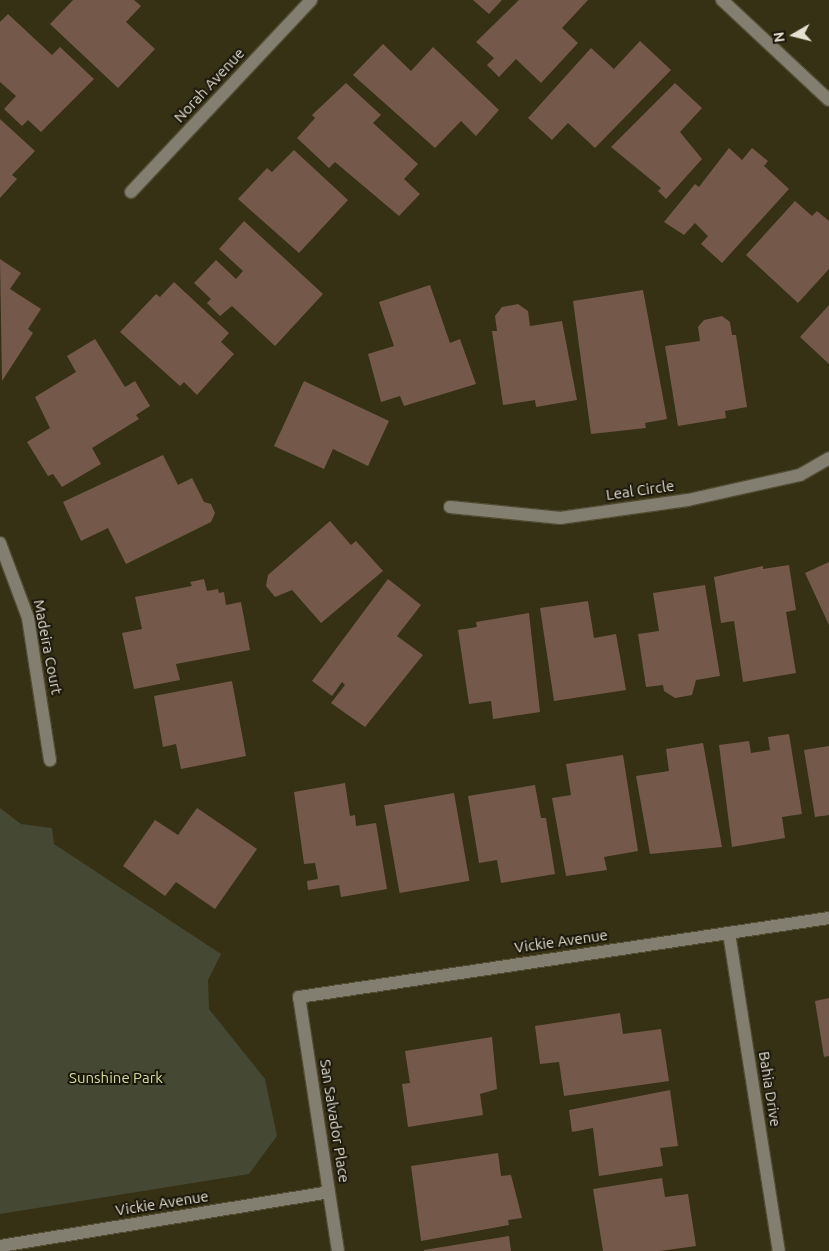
<!DOCTYPE html>
<style>
body{margin:0}
#map{position:relative;width:829px;height:1251px;overflow:hidden;background:#363015;font-family:Ubuntu,sans-serif}
div>[style]{position:absolute}
.green>*{inset:0;background:#454832}
.building>*{inset:0;background:#74594a;transform-origin:0 0}
.roads{filter:drop-shadow(1px 0 #524c33) drop-shadow(-1px 0 #524c33) drop-shadow(0 1px #524c33) drop-shadow(0 -1px #524c33)}
.minor>*{height:12px;margin:-6px;padding:0 6px;transform-origin:6px;border-radius:6px;background:#827e70}
span{translate:-50% -50%;white-space:nowrap;text-align:center;line-height:1.15;-webkit-text-stroke:4px #1b180c;paint-order:stroke}
.street-label{font-size:15px;color:#e5e1d1}
.park-label{font-size:15px;color:#d5dca2}
.north{position:absolute;left:769px;top:10px;width:50px;height:50px;-webkit-text-stroke:4px #1b180c;paint-order:stroke;rotate:262deg;font-size:14px;font-weight:700;line-height:20px;text-align:center;color:#e5e1d1}
.north::after{content:'';display:block;margin:auto;width:18px;height:22px;background:#e5e1d1;clip-path:polygon(50% 0,100% 100%,50% 72%,0 100%)}
</style>
<div id="map">
<div class="green">
<div style="clip-path:polygon(0 808px,21px 824px,52px 828px,54px 844px,221px 954px,208px 980px,209px 1009px,265px 1079px,277px 1136px,249px 1174px,0 1214px)"></div>
</div>
<div class="building">
<div style="clip-path:polygon(73px 0,134px 0,141px 6px,126px 22px,155px 49px,118px 88px,50px 24px)"></div>
<div style="clip-path:polygon(473px 0,502px 0,489px 14px)"></div>
<div style="clip-path:polygon(519px 0,588px 0,562px 28px,578px 43px,541px 83px,516px 59px,499px 77px,487px 65px,494px 58px,476px 42px)"></div>
<div style="clip-path:polygon(8px 14px,52px 55px,60px 47px,94px 79px,41px 132px,28px 120px,22px 126px,4px 109px,16px 96px,0 82px,0 22px)"></div>
<div style="clip-path:polygon(640px 41px,671px 70px,595px 148px,568px 123px,552px 140px,528px 118px,591px 48px,614px 69px)"></div>
<div style="clip-path:polygon(383px 44px,411px 71px,433px 47px,499px 110px,476px 136px,461px 121px,435px 148px,353px 75px)"></div>
<div style="clip-path:polygon(346px 83px,381px 115px,373px 123px,418px 164px,404px 179px,420px 194px,399px 216px,335px 162px,329px 168px,297px 138px,315px 118px,312px 115px)"></div>
<div style="clip-path:polygon(675px 83px,702px 108px,680px 132px,702px 159px,666px 199px,658px 191px,661px 188px,611px 147px)"></div>
<div style="clip-path:polygon(0 119px,35px 151px,12px 175px,17px 179px,0 198px)"></div>
<div style="clip-path:polygon(729px 148px,742px 160px,752px 148px,768px 161px,764px 166px,789px 189px,722px 263px,701px 244px,708px 236px,695px 223px,684px 235px,664px 222px,695px 184px,699px 187px)"></div>
<div style="clip-path:polygon(294px 150px,348px 200px,299px 253px,238px 199px,267px 168px,272px 172px)"></div>
<div style="clip-path:polygon(795px 201px,812px 216px,817px 211px,829px 221px,829px 269px,798px 303px,746px 255px)"></div>
<div style="clip-path:polygon(244px 221px,323px 294px,275px 346px,232px 306px,220px 316px,207px 303px,211px 299px,194px 283px,216px 260px,236px 279px,243px 271px,219px 249px)"></div>
<div style="clip-path:polygon(0 259px,21px 273px,10px 289px,41px 309px,28px 329px,33px 333px,2px 381px)"></div>
<div style="clip-path:polygon(174px 282px,229px 333px,221px 342px,234px 354px,197px 395px,184px 382px,180px 386px,120px 332px,156px 294px,160px 297px)"></div>
<div style="clip-path:polygon(430px 285px,450px 343px,460px 339px,476px 384px,404px 406px,400px 396px,381px 402px,368px 354px,394px 346px,379px 302px)"></div>
<div style="clip-path:polygon(643px 290px,667px 419px,645px 423px,646px 428px,591px 434px,573px 301px)"></div>
<div style="clip-path:polygon(518px 304px,528px 311px,530px 326px,562px 321px,577px 400px,536px 407px,535px 400px,503px 405px,492px 331px,497px 331px,495px 316px,502px 307px)"></div>
<div style="clip-path:polygon(829px 305px,829px 364px,800px 337px)"></div>
<div style="clip-path:polygon(722px 316px,730px 322px,732px 335px,736px 335px,747px 407px,725px 411px,726px 418px,678px 426px,665px 346px,700px 341px,698px 327px,704px 320px)"></div>
<div style="clip-path:polygon(95px 339px,125px 387px,135px 381px,150px 406px,136px 415px,139px 419px,92px 448px,101px 464px,62px 487px,53px 474px,48px 476px,27px 442px,50px 428px,35px 397px,76px 372px,67px 356px)"></div>
<div style="clip-path:polygon(304px 381px,389px 421px,368px 466px,333px 449px,324px 469px,274px 446px)"></div>
<div style="clip-path:polygon(163px 455px,178px 485px,192px 478px,204px 502px,211px 504px,215px 513px,211px 522px,126px 564px,108px 528px,81px 541px,63px 502px)"></div>
<div style="clip-path:polygon(330px 521px,351px 545px,356px 541px,383px 571px,321px 623px,292px 590px,275px 597px,266px 586px,268px 575px)"></div>
<div style="clip-path:polygon(829px 562px,829px 625px,805px 573px)"></div>
<div style="clip-path:polygon(789px 565px,796px 610px,786px 612px,796px 673px,743px 682px,734px 621px,721px 623px,714px 577px,763px 566px,763px 569px)"></div>
<div style="clip-path:polygon(204px 579px,207px 591px,218px 589px,219px 593px,224px 592px,226px 605px,241px 602px,250px 650px,176px 664px,180px 680px,134px 689px,122px 633px,142px 629px,135px 597px,192px 586px,190px 582px)"></div>
<div style="clip-path:polygon(388px 579px,421px 605px,397px 636px,423px 655px,365px 727px,331px 703px,345px 685px,342px 682px,332px 696px,312px 681px)"></div>
<div style="clip-path:polygon(705px 585px,720px 676px,696px 680px,692px 695px,675px 698px,664px 691px,663px 685px,646px 687px,638px 634px,659px 631px,653px 593px)"></div>
<div style="clip-path:polygon(588px 601px,594px 638px,616px 634px,626px 690px,554px 701px,540px 608px)"></div>
<div style="clip-path:polygon(529px 613px,540px 712px,493px 719px,491px 701px,469px 704px,458px 630px,477px 627px,476px 622px)"></div>
<div style="clip-path:polygon(232px 681px,246px 756px,181px 769px,176px 744px,163px 747px,154px 696px)"></div>
<div style="clip-path:polygon(789px 734px,802px 814px,782px 817px,785px 838px,732px 847px,719px 745px,749px 741px,751px 753px,770px 750px,768px 737px)"></div>
<div style="clip-path:polygon(703px 743px,722px 847px,650px 854px,636px 776px,669px 771px,666px 749px)"></div>
<div style="clip-path:polygon(829px 746px,829px 815px,815px 817px,804px 750px)"></div>
<div style="clip-path:polygon(623px 755px,638px 851px,604px 857px,607px 870px,566px 876px,552px 798px,571px 795px,566px 764px)"></div>
<div style="clip-path:polygon(345px 783px,350px 816px,355px 815px,356px 826px,376px 823px,387px 889px,341px 897px,339px 885px,308px 890px,307px 881px,318px 879px,315px 863px,304px 864px,294px 792px)"></div>
<div style="clip-path:polygon(535px 785px,541px 818px,546px 818px,555px 874px,501px 883px,497px 860px,479px 863px,468px 796px)"></div>
<div style="left:454px;top:793px;width:89px;height:71px;rotate:80deg"></div>
<div style="clip-path:polygon(197px 808px,257px 849px,215px 909px,176px 882px,165px 896px,123px 866px,155px 820px,178px 835px)"></div>
<div style="clip-path:polygon(829px 998px,829px 1056px,824px 1057px,815px 1001px)"></div>
<div style="clip-path:polygon(620px 1013px,623px 1034px,661px 1029px,669px 1081px,564px 1096px,559px 1062px,540px 1064px,535px 1026px)"></div>
<div style="clip-path:polygon(492px 1037px,497px 1089px,480px 1094px,483px 1115px,408px 1127px,402px 1084px,410px 1083px,405px 1051px)"></div>
<div style="clip-path:polygon(670px 1090px,678px 1146px,660px 1148px,663px 1166px,599px 1176px,593px 1128px,572px 1132px,569px 1110px)"></div>
<div style="clip-path:polygon(498px 1153px,501px 1176px,511px 1175px,522px 1218px,508px 1220px,509px 1225px,421px 1241px,411px 1166px)"></div>
<div style="clip-path:polygon(662px 1178px,665px 1197px,688px 1194px,696px 1246px,660px 1251px,603px 1251px,593px 1189px)"></div>
<div style="clip-path:polygon(509px 1236px,511px 1251px,424px 1251px,424px 1250px)"></div>
</div>
<div class="roads">
<div class="minor">
<div style="left:722px;top:0;width:146px;rotate:43.1deg"></div>
<div style="left:131px;top:192px;width:263px;rotate:-46.8deg"></div>
<div style="left:450px;top:507px;width:111px;rotate:5.7deg"></div>
<div style="left:560px;top:518px;width:129px;rotate:-8deg"></div>
<div style="left:688px;top:500px;width:115px;rotate:-12.6deg"></div>
<div style="left:800px;top:475px;width:34px;rotate:-30deg"></div>
<div style="left:0;top:543px;width:80px;rotate:69.5deg"></div>
<div style="left:28px;top:618px;width:144px;rotate:81.2deg"></div>
<div style="left:729px;top:933px;width:322px;rotate:81.1deg"></div>
<div style="left:0;top:1246px;width:333px;rotate:-9.3deg"></div>
<div style="left:338px;top:1251px;width:257px;rotate:-98.7deg"></div>
<div style="left:299px;top:997px;width:536px;rotate:-8.48deg"></div>
</div>
</div>
<div class="street-label">
<span style="left:209px;top:85px;rotate:-47deg">Norah Avenue</span>
<span style="left:640px;top:490px;rotate:-8deg">Leal Circle</span>
<span style="left:48px;top:647px;rotate:79deg">Madeira Court</span>
<span style="left:561px;top:941px;rotate:-8deg">Vickie Avenue</span>
<span style="left:770px;top:1089px;rotate:81deg">Bahia Drive</span>
<span style="left:335px;top:1121px;rotate:81deg">San Salvador Place</span>
<span style="left:162px;top:1203px;rotate:-9deg">Vickie Avenue</span>
</div>
<div class="park-label">
<span style="left:116px;top:1078px">Sunshine Park</span>
</div>
<div class="north">N</div>
</div>
